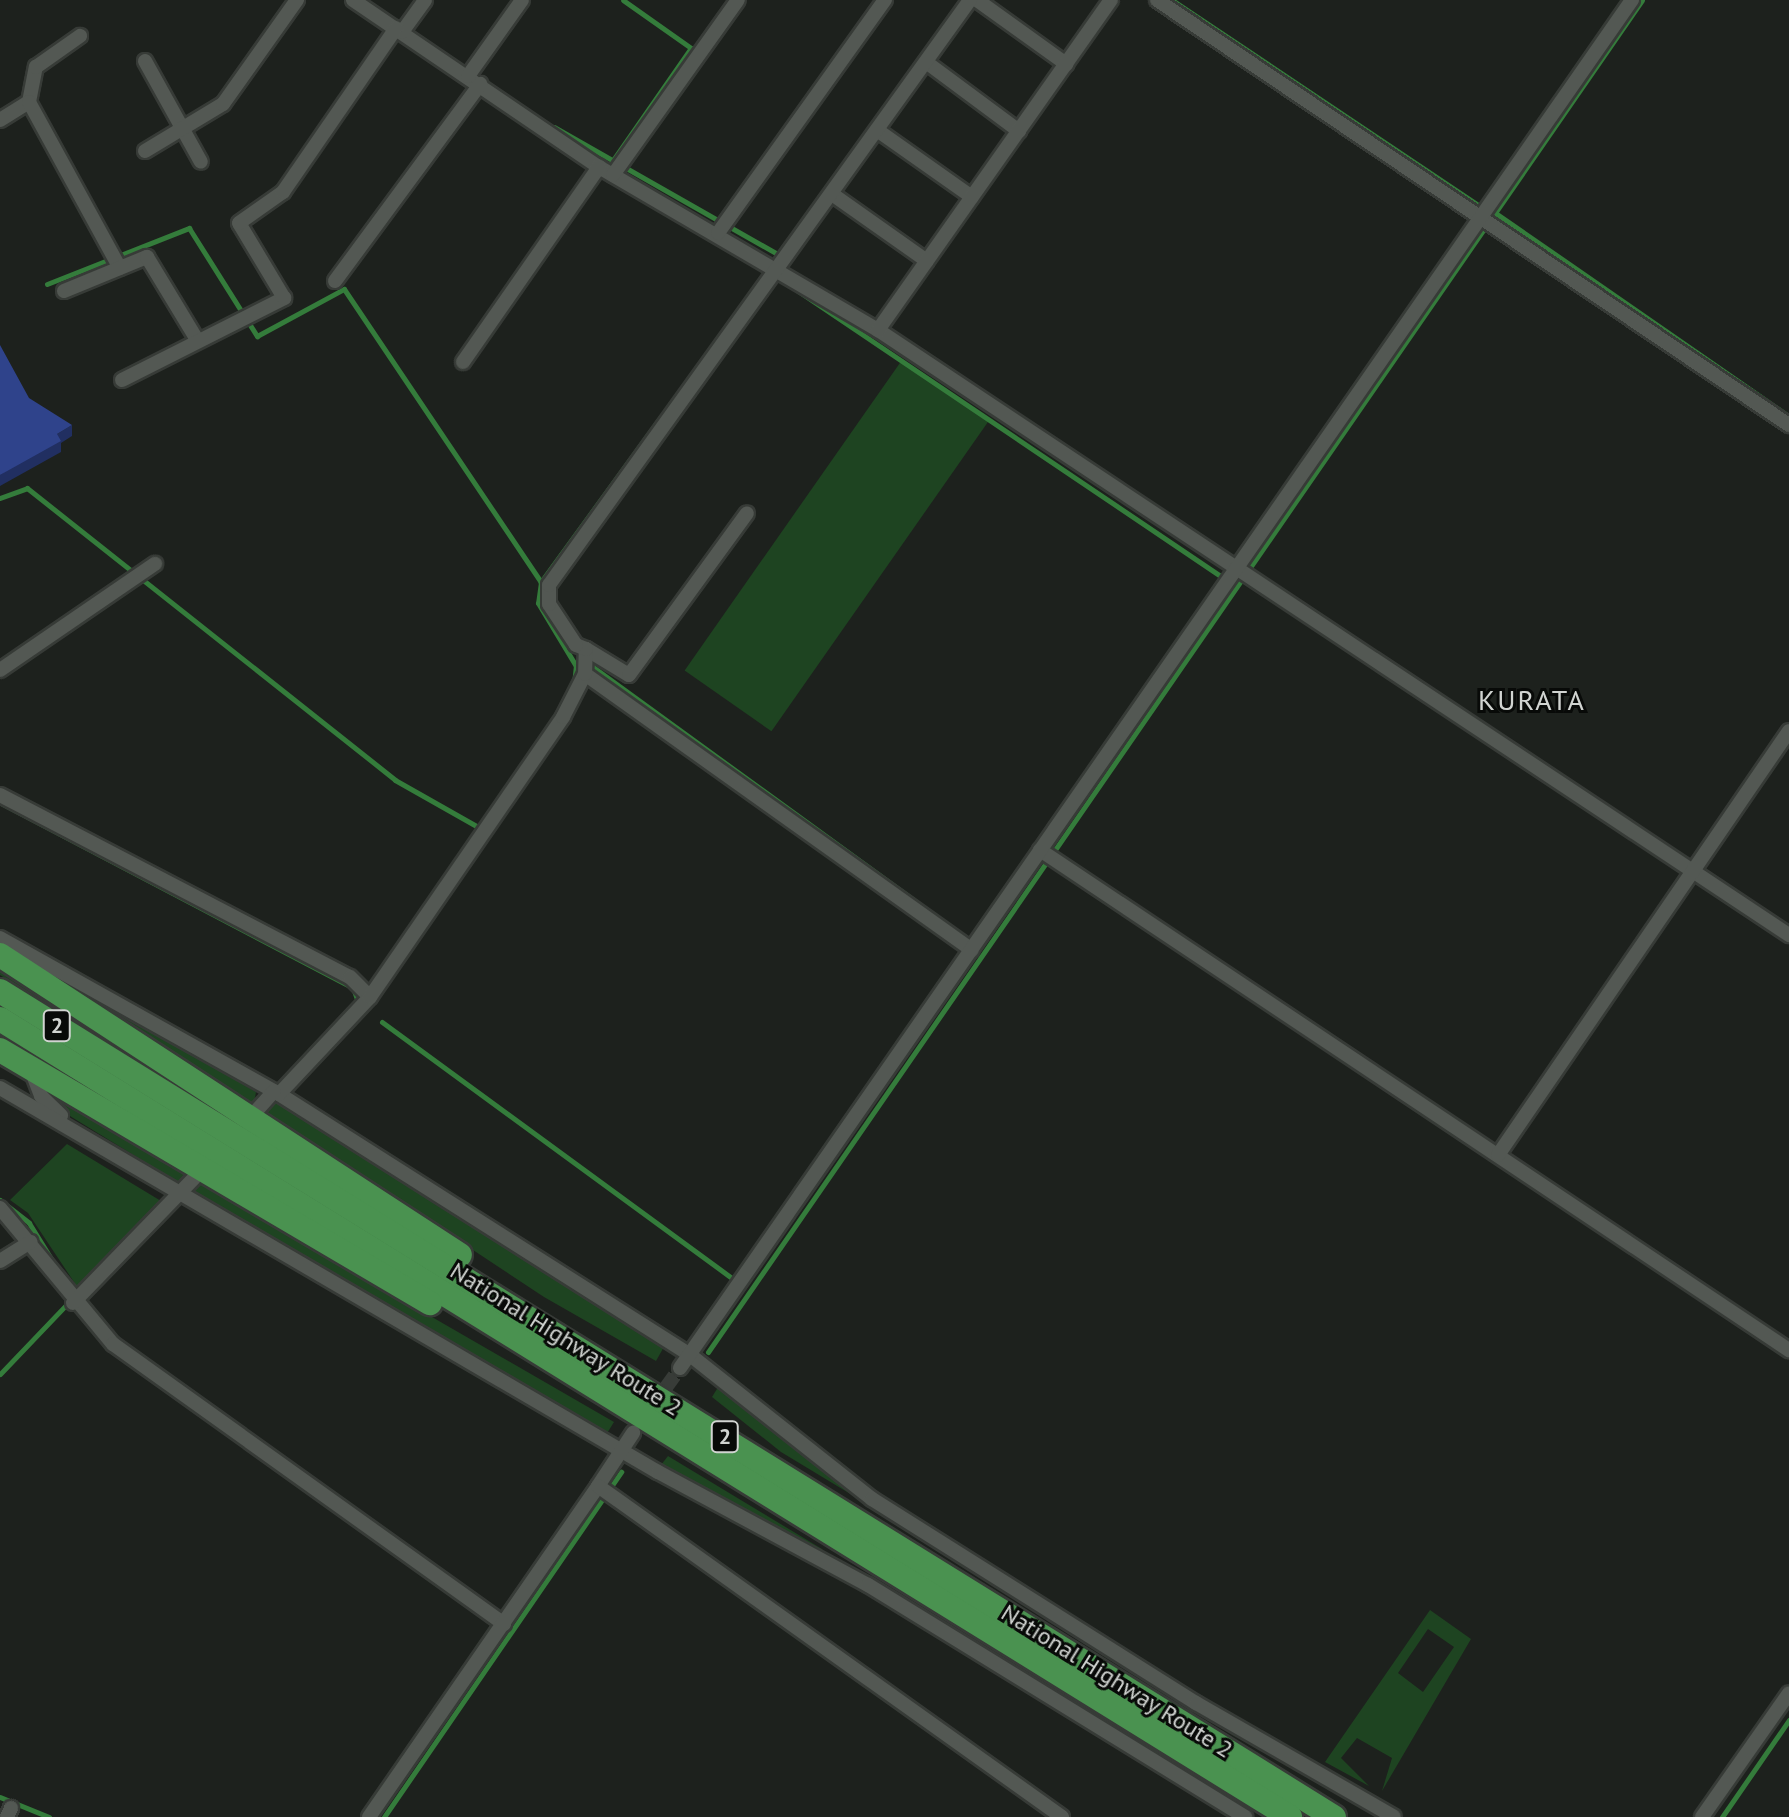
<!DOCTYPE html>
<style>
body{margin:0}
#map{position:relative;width:1789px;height:1817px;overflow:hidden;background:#1d211d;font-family:"PT Sans",sans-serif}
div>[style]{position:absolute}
.green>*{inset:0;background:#1e4421;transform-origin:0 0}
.stream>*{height:5px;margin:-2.5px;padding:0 2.5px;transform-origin:2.5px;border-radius:2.5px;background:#347c3b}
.minor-tunnel>*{height:14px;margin-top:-7px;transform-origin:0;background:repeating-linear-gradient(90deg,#383c38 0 14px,transparent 0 21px)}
.roads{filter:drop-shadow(2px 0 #373b37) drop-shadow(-2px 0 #373b37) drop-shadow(0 2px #373b37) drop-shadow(0 -2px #373b37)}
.minor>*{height:14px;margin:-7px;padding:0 7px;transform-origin:7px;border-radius:7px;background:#535853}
.trunk>*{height:24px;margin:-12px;padding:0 12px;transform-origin:12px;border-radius:12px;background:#4a9250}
.shaded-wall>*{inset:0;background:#212f61}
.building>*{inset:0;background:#2f438b}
span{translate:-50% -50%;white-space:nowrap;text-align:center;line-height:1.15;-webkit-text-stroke:6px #080a08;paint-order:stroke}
.shield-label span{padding:2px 6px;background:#080a08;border:2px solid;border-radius:6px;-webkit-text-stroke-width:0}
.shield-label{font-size:22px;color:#d1d4d1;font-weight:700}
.street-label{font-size:24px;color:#d1d4d1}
.quarter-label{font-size:28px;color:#d1d4d1;letter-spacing:2px}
</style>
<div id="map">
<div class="green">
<div style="left:902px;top:360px;width:106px;height:379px;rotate:35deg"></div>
<div style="clip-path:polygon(0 967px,282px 1149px,0 975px)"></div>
<div style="clip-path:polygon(82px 989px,256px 1092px,253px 1109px,77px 991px)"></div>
<div style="clip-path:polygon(50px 1092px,190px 1177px,179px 1183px,52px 1105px)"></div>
<div style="clip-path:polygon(278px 1101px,665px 1345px,656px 1361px,544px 1297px,263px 1111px)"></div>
<div style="clip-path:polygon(67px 1144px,161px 1201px,78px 1288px,28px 1213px,10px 1200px)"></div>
<div style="clip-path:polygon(198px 1182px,614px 1422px,606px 1435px,194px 1193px)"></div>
<div style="clip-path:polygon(720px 1384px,785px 1436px,862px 1501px,781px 1452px,712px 1397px)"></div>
<div style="clip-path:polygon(668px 1456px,822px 1549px,824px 1553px,661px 1465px)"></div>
<div style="clip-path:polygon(evenodd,1430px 1610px,1471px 1639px,1382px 1791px,1392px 1758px,1357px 1738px,1341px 1758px,1369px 1786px,1325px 1762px,1430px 1610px,1428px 1629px,1454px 1647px,1423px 1692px,1398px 1673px,1428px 1629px)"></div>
</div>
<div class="stream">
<div style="left:1172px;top:0;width:368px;rotate:33.8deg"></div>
<div style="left:554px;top:127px;width:259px;rotate:29.6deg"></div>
<div style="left:611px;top:163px;width:140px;rotate:-55.2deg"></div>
<div style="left:691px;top:48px;width:83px;rotate:-144.8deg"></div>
<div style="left:1494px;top:212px;width:359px;rotate:34.7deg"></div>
<div style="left:47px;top:284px;width:153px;rotate:-21.5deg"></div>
<div style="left:189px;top:228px;width:128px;rotate:57.8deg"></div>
<div style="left:257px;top:336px;width:99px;rotate:-28.4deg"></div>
<div style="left:344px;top:289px;width:353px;rotate:56.1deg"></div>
<div style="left:798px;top:291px;width:508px;rotate:34deg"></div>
<div style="left:660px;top:418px;width:203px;rotate:126deg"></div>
<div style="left:541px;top:582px;width:21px;rotate:98deg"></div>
<div style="left:538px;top:603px;width:74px;rotate:58.9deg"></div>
<div style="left:576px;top:666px;width:17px;rotate:3deg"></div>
<div style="left:593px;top:667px;width:399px;rotate:36deg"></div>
<div style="left:0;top:498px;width:29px;rotate:-20deg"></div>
<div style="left:27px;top:488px;width:470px;rotate:38.4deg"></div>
<div style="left:395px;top:780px;width:98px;rotate:29.5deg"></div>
<div style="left:574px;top:684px;width:18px;rotate:-84deg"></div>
<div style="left:1px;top:803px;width:398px;rotate:27.7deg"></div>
<div style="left:353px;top:988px;width:15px;rotate:70deg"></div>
<div style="left:382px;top:1022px;width:435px;rotate:36.2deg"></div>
<div style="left:0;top:1200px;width:37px;rotate:38deg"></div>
<div style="left:29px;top:1223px;width:46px;rotate:58.4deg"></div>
<div style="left:708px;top:1352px;width:1643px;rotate:-55.36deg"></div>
<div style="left:0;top:1374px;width:97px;rotate:-46.3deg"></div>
<div style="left:0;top:1797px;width:53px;rotate:22.2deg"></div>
<div style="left:384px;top:1817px;width:419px;rotate:-55.5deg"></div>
<div style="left:1722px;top:1817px;width:118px;rotate:-55.4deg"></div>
</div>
<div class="minor-tunnel">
<div style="left:654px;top:1404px;width:44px;rotate:-54.2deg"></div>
</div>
<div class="roads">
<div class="minor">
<div style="left:353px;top:0;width:297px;rotate:34.2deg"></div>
<div style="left:599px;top:167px;width:323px;rotate:30.3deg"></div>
<div style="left:878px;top:330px;width:1094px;rotate:33.59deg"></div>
<div style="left:977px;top:0;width:110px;rotate:35.7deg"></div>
<div style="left:1157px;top:0;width:762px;rotate:33.92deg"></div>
<div style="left:402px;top:32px;width:39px;rotate:-54deg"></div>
<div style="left:145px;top:61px;width:115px;rotate:61deg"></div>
<div style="left:926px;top:62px;width:116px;rotate:36.6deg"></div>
<div style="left:468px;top:76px;width:93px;rotate:-54.6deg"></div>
<div style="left:29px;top:102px;width:36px;rotate:-79deg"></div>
<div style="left:36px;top:67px;width:54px;rotate:-35.2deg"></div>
<div style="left:0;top:120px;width:34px;rotate:-32deg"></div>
<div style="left:29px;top:102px;width:189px;rotate:61.3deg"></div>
<div style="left:877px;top:130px;width:116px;rotate:35.2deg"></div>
<div style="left:145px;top:151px;width:91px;rotate:-31.1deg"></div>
<div style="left:223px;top:104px;width:128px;rotate:-54.6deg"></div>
<div style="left:613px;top:175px;width:215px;rotate:-54.5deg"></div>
<div style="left:832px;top:194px;width:116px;rotate:35.2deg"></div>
<div style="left:718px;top:233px;width:287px;rotate:-54.4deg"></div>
<div style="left:335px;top:281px;width:245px;rotate:-53.6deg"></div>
<div style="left:64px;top:291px;width:90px;rotate:-22.3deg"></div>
<div style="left:147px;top:257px;width:95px;rotate:58.8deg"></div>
<div style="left:878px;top:330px;width:404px;rotate:-54.8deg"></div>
<div style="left:463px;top:362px;width:238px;rotate:-55.1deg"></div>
<div style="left:122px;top:380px;width:182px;rotate:-26.8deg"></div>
<div style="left:284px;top:298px;width:87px;rotate:-121deg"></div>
<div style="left:239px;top:223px;width:54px;rotate:-35.2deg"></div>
<div style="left:283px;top:192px;width:199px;rotate:-55.4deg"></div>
<div style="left:586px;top:649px;width:50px;rotate:31.2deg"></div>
<div style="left:629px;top:675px;width:200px;rotate:-53.9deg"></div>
<div style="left:0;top:670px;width:188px;rotate:-34.4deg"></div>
<div style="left:585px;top:674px;width:475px;rotate:35.5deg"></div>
<div style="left:0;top:795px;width:394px;rotate:27.5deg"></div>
<div style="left:350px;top:977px;width:28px;rotate:45deg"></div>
<div style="left:1040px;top:850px;width:901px;rotate:33.73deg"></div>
<div style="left:0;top:938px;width:320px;rotate:29.2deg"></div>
<div style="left:279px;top:1094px;width:485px;rotate:32.4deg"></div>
<div style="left:689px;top:1354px;width:233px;rotate:38.4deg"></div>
<div style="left:872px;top:1499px;width:383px;rotate:32.2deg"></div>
<div style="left:1196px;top:1703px;width:228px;rotate:29.9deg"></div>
<div style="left:30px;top:1067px;width:31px;rotate:69deg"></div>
<div style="left:41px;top:1096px;width:28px;rotate:44deg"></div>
<div style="left:0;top:1088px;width:762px;rotate:30.27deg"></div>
<div style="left:658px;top:1472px;width:238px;rotate:28.3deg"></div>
<div style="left:868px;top:1585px;width:443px;rotate:31.6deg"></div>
<div style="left:279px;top:1094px;width:133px;rotate:-46.8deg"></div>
<div style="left:370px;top:997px;width:340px;rotate:-55.4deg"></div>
<div style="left:563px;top:717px;width:48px;rotate:-62.9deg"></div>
<div style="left:585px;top:674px;width:25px;rotate:-88deg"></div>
<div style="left:586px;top:649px;width:11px;rotate:-158deg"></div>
<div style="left:576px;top:645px;width:49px;rotate:-123.4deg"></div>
<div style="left:549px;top:604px;width:19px;rotate:-90deg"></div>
<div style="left:549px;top:585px;width:721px;rotate:-54.26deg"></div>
<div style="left:258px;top:1109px;width:24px;rotate:-48deg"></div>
<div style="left:1498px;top:1155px;width:514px;rotate:-55.54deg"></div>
<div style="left:0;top:1208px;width:177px;rotate:50.3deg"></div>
<div style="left:113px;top:1344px;width:481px;rotate:35.6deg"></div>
<div style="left:0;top:1261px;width:36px;rotate:-32deg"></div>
<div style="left:73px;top:1303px;width:174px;rotate:-45.9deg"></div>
<div style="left:680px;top:1368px;width:1667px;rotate:-55.17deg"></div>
<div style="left:598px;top:1486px;width:64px;rotate:-56.6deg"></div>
<div style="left:7px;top:1817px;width:10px;rotate:-66deg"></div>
<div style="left:369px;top:1817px;width:402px;rotate:-55.3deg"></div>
<div style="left:598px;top:1486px;width:570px;rotate:35.5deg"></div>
<div style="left:1702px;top:1817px;width:151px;rotate:-54.9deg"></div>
</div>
<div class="trunk">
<div style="left:0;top:955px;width:549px;rotate:33.11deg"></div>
<div style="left:0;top:991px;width:1569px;rotate:31.77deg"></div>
<div style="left:0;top:1019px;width:1517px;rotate:31.74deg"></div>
<div style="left:0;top:1050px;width:499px;rotate:30.5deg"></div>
</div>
</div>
<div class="shaded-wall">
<div style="clip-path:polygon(72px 425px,72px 436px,61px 443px,61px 452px,0 486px,0 475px,57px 434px)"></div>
</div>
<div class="building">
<div style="clip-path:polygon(0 345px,29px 398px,72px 425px,57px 434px,61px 441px,0 475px)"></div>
</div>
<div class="shield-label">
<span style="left:57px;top:1026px">2</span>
<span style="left:725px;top:1437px">2</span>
</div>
<div class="street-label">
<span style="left:566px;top:1339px;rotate:32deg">National Highway Route 2</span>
<span style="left:1117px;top:1681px;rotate:32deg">National Highway Route 2</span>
</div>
<div class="quarter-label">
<span style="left:1532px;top:700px">KURATA</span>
</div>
</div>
